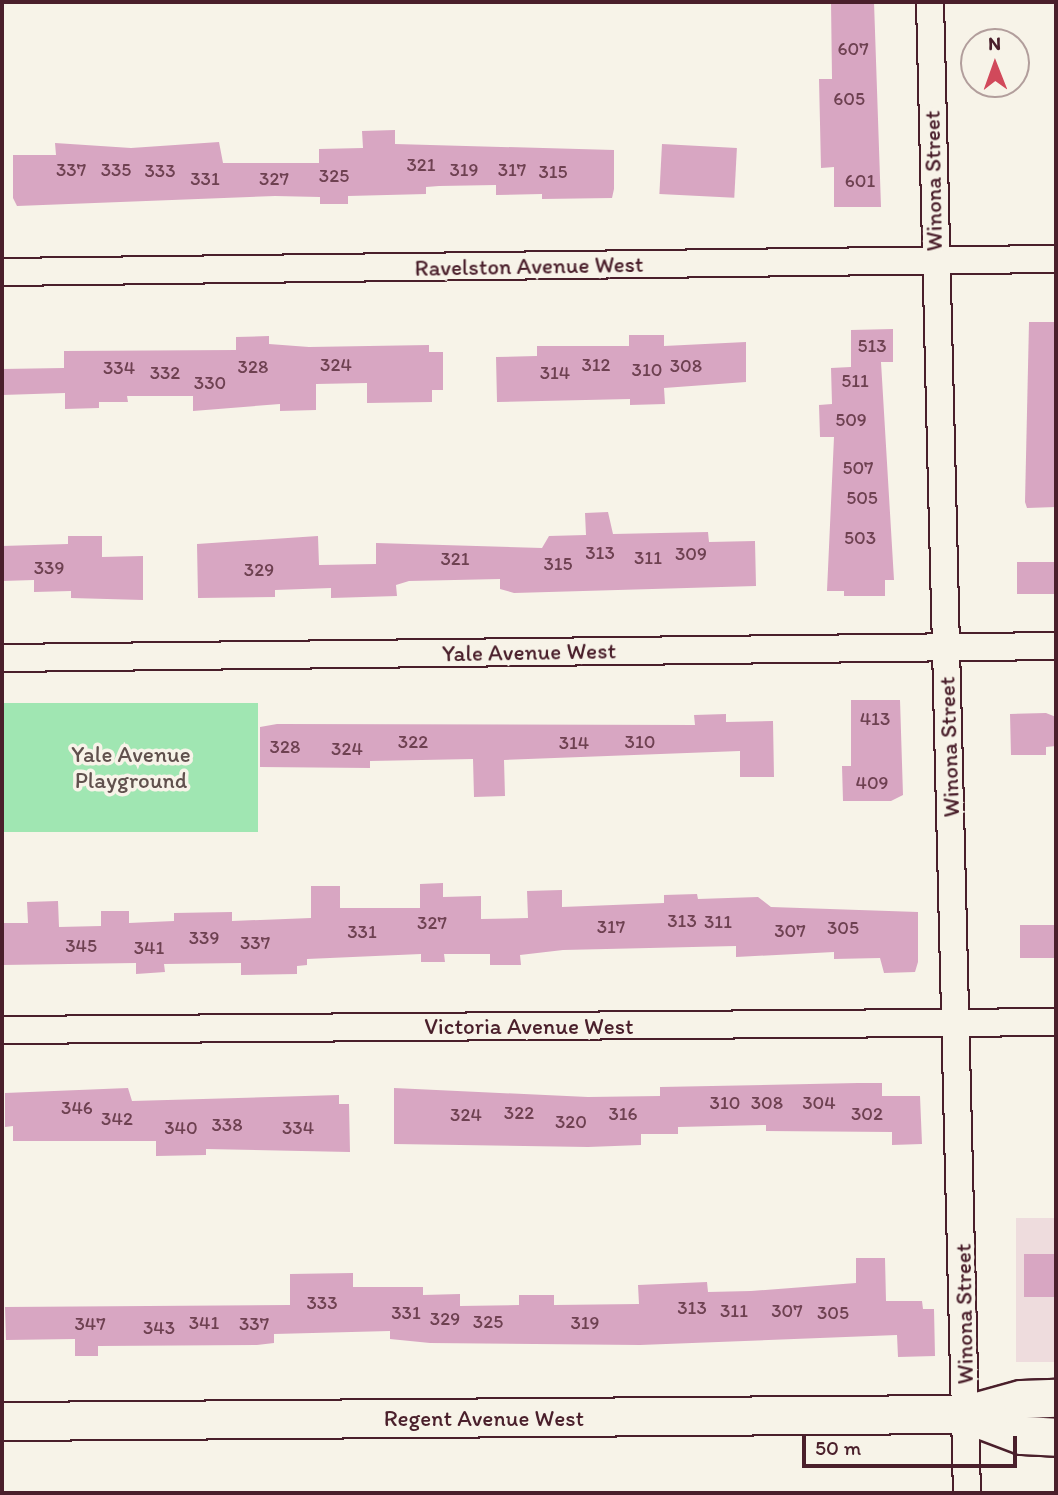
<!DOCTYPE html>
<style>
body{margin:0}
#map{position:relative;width:1058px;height:1495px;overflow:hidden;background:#f7f3e8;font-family:Itim,sans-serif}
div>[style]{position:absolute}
.built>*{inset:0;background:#eedcdd;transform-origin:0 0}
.green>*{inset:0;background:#a0e6b2;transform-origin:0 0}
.building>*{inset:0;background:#d8a6c2;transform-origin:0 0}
.roads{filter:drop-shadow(2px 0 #4a1f2b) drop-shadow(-2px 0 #4a1f2b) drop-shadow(0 2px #4a1f2b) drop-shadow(0 -2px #4a1f2b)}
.street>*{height:26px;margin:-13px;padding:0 13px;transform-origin:13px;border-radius:13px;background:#f7f3e8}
.secondary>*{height:37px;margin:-18.5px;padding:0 18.5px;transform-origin:18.5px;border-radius:18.5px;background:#f7f3e8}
span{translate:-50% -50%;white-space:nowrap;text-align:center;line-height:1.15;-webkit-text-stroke:7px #f7f3e8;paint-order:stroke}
.number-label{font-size:19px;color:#6e4151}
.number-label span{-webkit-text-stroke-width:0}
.street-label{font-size:23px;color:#4a1f2b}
.park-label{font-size:23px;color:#60514d}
.frame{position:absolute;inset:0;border:4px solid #4a1f2b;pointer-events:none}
.north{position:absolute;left:960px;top:28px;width:70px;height:70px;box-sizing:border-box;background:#f7f3e8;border:2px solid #b29e9c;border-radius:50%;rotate:359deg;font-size:19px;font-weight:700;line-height:28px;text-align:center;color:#4a1f2b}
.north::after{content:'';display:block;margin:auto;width:24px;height:32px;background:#d1495b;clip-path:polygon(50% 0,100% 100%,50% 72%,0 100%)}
.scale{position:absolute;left:802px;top:1436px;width:215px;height:32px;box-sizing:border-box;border:4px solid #4a1f2b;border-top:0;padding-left:9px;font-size:21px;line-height:24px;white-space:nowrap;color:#4a1f2b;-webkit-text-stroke:5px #f7f3e8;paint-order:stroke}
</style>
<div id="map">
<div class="built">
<div style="left:1056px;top:1218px;width:144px;height:40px;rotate:90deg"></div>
</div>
<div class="green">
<div style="left:258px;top:703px;width:129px;height:256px;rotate:90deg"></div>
</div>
<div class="building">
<div style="clip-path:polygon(831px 2px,874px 2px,881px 207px,834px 207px,834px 167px,821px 168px,819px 79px,832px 79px)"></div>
<div style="clip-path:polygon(395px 130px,395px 144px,614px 150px,614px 189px,612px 198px,542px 199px,542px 194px,496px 195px,496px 185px,439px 186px,426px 187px,426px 194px,348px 196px,348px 204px,320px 204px,320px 197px,275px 196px,17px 206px,13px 198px,13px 155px,56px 155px,55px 143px,131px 148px,219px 142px,223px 163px,319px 163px,319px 149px,363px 148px,362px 131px)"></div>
<div style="left:662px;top:144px;width:75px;height:50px;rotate:3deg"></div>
<div style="clip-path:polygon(1029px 322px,1056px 322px,1056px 507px,1027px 508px,1025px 502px)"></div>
<div style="clip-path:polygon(893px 329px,893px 362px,881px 362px,894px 580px,885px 580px,885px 596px,844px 596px,844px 591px,827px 591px,834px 437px,820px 437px,819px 405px,832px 404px,831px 368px,851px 367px,851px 330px)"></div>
<div style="clip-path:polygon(629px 335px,664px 335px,664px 346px,746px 342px,746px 382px,664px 388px,665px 404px,630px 405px,630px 399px,497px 402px,496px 357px,537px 356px,537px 346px,629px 346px)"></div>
<div style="clip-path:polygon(269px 336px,269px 344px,309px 347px,429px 345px,429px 352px,443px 352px,443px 390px,432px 390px,432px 402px,367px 403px,367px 383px,316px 384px,316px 410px,280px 411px,280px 404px,193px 411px,193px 396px,127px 396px,128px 402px,99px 402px,99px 408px,65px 409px,65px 393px,2px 395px,2px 369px,64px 368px,64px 351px,236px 350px,236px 337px)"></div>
<div style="clip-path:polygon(608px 512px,613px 534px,708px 532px,709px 542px,755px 541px,756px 586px,514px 593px,500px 589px,500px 579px,409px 581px,396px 585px,397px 596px,331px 598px,331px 588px,275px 590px,275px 597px,198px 598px,197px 544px,318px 536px,319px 565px,376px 564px,376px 543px,542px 548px,549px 536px,586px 535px,585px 513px)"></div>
<div style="clip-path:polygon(68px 536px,102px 536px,102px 557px,143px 556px,143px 600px,71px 598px,71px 591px,34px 592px,34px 580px,2px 581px,2px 546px,68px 544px)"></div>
<div style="left:1056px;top:562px;width:32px;height:39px;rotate:90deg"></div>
<div style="clip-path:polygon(851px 700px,900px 700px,903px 795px,891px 801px,843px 801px,842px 766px,851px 766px)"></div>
<div style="clip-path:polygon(1046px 713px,1056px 717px,1056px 746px,1046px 747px,1046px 755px,1011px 755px,1010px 714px)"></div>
<div style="clip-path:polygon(726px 714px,726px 722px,773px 721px,774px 777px,740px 777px,740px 751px,504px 760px,505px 796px,474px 797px,473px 759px,370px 761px,370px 768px,260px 767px,260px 727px,277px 724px,695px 725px,694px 715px)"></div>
<div style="clip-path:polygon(443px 883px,443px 897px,481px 896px,481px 919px,528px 918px,527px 891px,562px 890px,562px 907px,664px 903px,664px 895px,697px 894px,698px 899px,758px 897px,771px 907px,918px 912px,918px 962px,915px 972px,884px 973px,880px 958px,834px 959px,834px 952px,736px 957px,736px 946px,563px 950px,520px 955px,521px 965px,490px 965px,490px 954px,444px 954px,445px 962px,421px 962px,421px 954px,307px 959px,307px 965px,297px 966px,297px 974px,241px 975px,241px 963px,164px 964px,165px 972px,136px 974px,136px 963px,2px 965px,2px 923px,28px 923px,27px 902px,58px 901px,59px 927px,101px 926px,101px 911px,129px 911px,129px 923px,174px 921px,174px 913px,232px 912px,232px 921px,311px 918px,311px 886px,340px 886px,340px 908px,420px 908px,420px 884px)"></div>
<div style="left:1054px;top:925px;width:33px;height:34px;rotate:90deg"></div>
<div style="clip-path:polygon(858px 1083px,882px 1083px,882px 1096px,920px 1096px,922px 1144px,892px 1145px,892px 1132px,766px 1131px,766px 1125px,678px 1127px,678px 1134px,641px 1134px,641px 1145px,588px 1147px,394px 1144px,394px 1088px,588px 1097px,660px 1096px,660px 1087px)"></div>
<div style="clip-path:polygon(128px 1088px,132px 1101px,339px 1095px,339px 1104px,349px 1104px,350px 1152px,206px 1149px,206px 1155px,156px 1156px,156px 1141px,13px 1141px,13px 1126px,5px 1127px,5px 1093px)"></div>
<div style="left:1024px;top:1254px;width:32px;height:43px"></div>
<div style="clip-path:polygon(856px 1258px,885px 1258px,886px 1301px,922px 1301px,923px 1309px,934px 1309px,935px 1356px,898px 1357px,897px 1335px,640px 1345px,430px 1343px,390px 1339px,390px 1331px,274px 1334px,274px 1343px,257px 1345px,98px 1346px,98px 1356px,75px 1356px,75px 1339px,6px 1340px,5px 1307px,290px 1305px,290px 1274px,353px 1273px,353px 1287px,423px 1287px,423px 1295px,460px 1294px,460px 1306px,519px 1305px,519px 1295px,554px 1295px,554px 1305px,639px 1304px,638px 1285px,707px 1282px,708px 1292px,751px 1291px,856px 1283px)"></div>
</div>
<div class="roads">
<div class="street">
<div style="left:930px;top:2px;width:1491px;rotate:88.58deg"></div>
<div style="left:2px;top:272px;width:1054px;rotate:-0.71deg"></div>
<div style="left:2px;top:658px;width:1054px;rotate:-0.65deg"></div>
<div style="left:2px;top:1030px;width:1054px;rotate:-0.43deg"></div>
</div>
<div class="secondary">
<div style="left:966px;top:1414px;width:60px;rotate:20.6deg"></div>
<div style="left:1022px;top:1435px;width:34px;rotate:3deg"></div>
<div style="left:2px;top:1421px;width:964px;rotate:-0.42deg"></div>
<div style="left:966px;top:1414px;width:57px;rotate:-15.3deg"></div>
<div style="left:1021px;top:1399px;width:35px;rotate:-2deg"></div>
</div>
</div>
<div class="number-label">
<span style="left:853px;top:49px">607</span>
<span style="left:849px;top:99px">605</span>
<span style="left:421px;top:165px">321</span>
<span style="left:71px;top:170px">337</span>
<span style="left:116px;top:170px">335</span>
<span style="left:464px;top:170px">319</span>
<span style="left:512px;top:170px">317</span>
<span style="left:160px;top:171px">333</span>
<span style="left:553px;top:172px">315</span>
<span style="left:334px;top:176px">325</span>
<span style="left:205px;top:179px">331</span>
<span style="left:274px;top:179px">327</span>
<span style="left:860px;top:181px">601</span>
<span style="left:872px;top:346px">513</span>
<span style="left:336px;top:365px">324</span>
<span style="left:596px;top:365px">312</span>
<span style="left:686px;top:366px">308</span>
<span style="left:253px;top:367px">328</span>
<span style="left:119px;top:368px">334</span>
<span style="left:647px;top:370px">310</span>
<span style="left:165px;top:373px">332</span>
<span style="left:555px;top:373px">314</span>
<span style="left:855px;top:381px">511</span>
<span style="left:210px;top:383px">330</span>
<span style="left:851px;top:420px">509</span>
<span style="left:858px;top:468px">507</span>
<span style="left:862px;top:498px">505</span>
<span style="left:860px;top:538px">503</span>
<span style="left:600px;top:553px">313</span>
<span style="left:691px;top:554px">309</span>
<span style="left:648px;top:558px">311</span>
<span style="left:455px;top:559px">321</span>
<span style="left:558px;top:564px">315</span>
<span style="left:49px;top:568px">339</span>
<span style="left:259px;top:570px">329</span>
<span style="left:875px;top:719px">413</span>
<span style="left:413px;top:742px">322</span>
<span style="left:640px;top:742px">310</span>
<span style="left:574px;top:743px">314</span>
<span style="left:285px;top:747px">328</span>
<span style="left:347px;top:749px">324</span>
<span style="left:872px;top:783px">409</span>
<span style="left:682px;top:921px">313</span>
<span style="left:718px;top:922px">311</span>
<span style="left:432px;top:923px">327</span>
<span style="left:611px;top:927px">317</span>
<span style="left:843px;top:928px">305</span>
<span style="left:790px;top:931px">307</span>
<span style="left:362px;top:932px">331</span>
<span style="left:204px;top:938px">339</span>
<span style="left:255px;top:943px">337</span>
<span style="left:81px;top:946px">345</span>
<span style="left:149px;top:948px">341</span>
<span style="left:725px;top:1103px">310</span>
<span style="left:767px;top:1103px">308</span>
<span style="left:819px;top:1103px">304</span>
<span style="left:77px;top:1108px">346</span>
<span style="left:519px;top:1113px">322</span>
<span style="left:623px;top:1114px">316</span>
<span style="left:867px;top:1114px">302</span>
<span style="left:466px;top:1115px">324</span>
<span style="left:117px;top:1119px">342</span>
<span style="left:571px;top:1122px">320</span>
<span style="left:227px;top:1125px">338</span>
<span style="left:181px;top:1128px">340</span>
<span style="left:298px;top:1128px">334</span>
<span style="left:322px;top:1303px">333</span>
<span style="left:692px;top:1308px">313</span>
<span style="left:734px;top:1311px">311</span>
<span style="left:787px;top:1311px">307</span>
<span style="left:406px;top:1313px">331</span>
<span style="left:833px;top:1313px">305</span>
<span style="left:445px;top:1319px">329</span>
<span style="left:488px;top:1322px">325</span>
<span style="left:204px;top:1323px">341</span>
<span style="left:585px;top:1323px">319</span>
<span style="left:90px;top:1324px">347</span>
<span style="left:254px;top:1324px">337</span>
<span style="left:159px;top:1328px">343</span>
</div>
<div class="street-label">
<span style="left:933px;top:181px;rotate:-91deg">Winona Street</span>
<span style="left:529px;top:266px;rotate:-1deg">Ravelston Avenue West</span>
<span style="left:529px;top:652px;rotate:-1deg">Yale Avenue West</span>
<span style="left:949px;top:747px;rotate:-92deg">Winona Street</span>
<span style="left:529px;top:1026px">Victoria Avenue West</span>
<span style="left:964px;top:1314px;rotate:-91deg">Winona Street</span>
<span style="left:484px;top:1418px">Regent Avenue West</span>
</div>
<div class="park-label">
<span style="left:131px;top:767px">Yale Avenue<br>Playground</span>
</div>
<div class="frame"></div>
<div class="north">N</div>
<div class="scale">50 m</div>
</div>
